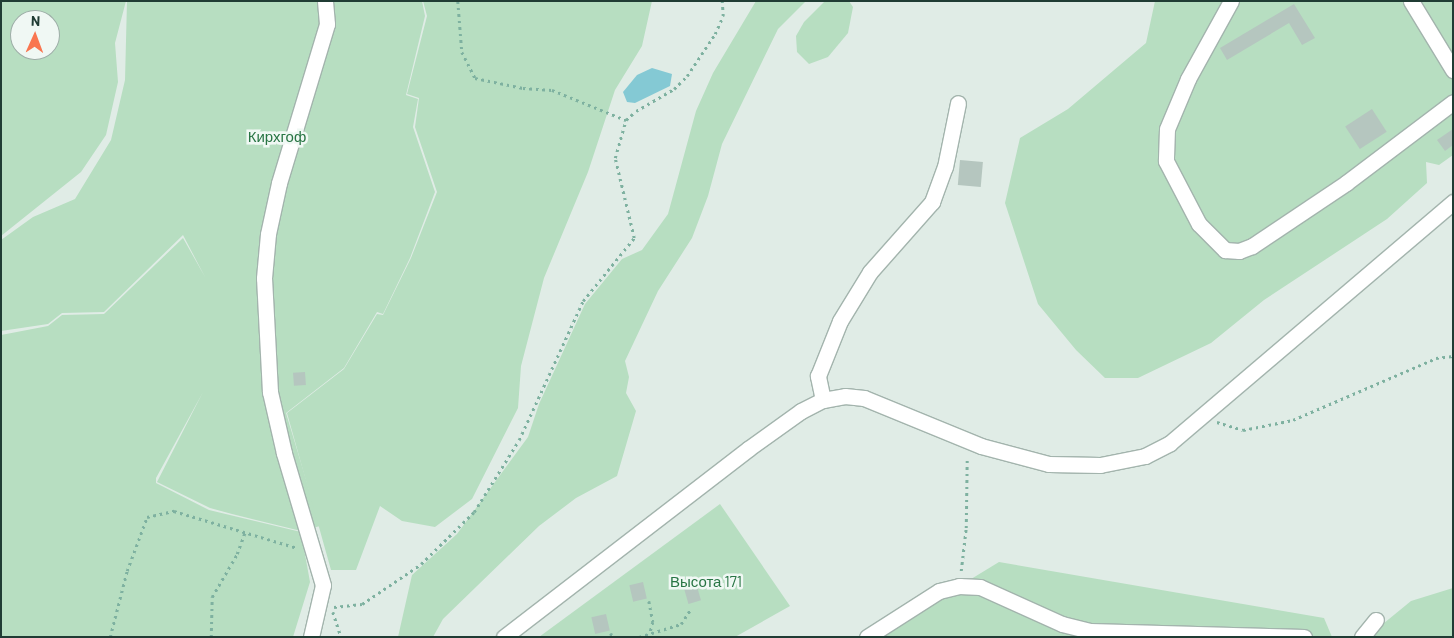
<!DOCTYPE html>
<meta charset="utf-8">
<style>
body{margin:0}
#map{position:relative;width:1454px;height:638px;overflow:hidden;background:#e0ece6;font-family:Barlow,sans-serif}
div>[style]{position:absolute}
.green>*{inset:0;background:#b7dec1}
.water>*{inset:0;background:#84c9d4}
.building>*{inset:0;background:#b5c6bf;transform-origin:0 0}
.path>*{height:2.5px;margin-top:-1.25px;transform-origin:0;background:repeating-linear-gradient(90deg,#7eb1a0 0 2.5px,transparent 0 6.5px)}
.roads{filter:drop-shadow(1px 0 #a3b4ad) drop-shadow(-1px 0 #a3b4ad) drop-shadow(0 1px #a3b4ad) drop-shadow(0 -1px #a3b4ad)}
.minor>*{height:15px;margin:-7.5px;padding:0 7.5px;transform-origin:7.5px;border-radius:7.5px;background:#fff}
span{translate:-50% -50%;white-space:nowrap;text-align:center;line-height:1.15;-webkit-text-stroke:5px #f0f8f4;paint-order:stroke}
.park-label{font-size:15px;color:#287544}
.frame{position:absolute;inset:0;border:2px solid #203c34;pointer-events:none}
.north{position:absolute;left:10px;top:10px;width:50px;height:50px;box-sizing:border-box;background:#f0f8f4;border:1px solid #9dada7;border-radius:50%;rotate:2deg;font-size:14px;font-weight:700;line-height:20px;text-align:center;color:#203c34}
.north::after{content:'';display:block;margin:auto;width:18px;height:22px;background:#f97650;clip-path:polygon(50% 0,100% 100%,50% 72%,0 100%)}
</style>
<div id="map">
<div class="green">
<div style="clip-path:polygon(evenodd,1px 1px,126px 1px,115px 43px,118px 82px,106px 135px,81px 172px,1px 236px,1px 1px,20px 20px,50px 20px,50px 50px,20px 50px,20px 20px)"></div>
<div style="clip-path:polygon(127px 1px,422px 1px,425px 16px,406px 95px,418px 99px,413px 127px,435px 192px,410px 258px,383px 314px,377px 312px,344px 368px,286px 413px,320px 526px,301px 531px,232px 514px,210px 508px,157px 482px,203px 392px,156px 478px,156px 483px,209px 510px,301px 532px,310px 582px,293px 637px,1px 637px,1px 335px,48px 326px,62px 315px,104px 314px,183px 238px,205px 277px,183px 235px,104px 312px,62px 313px,48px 324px,1px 331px,1px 240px,33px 217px,75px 199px,111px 140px,125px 80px)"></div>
<div style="clip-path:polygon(423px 1px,652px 1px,642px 46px,615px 90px,588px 172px,544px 278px,521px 366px,518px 408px,472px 499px,435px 527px,402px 521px,380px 506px,356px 570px,331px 570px,287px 413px,344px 369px,377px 314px,383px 315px,411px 258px,437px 192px,415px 127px,419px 98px,407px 94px,427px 16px)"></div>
<div style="clip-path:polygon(756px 1px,806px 1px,778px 29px,722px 144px,708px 196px,692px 238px,658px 291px,625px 361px,629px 377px,626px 393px,636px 411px,617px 476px,576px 498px,539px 526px,443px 619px,433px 637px,398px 637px,412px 575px,457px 534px,528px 437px,539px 404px,585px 304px,622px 259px,642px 250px,668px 214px,696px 111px,713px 73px)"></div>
<div style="clip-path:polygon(825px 1px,849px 1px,853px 7px,848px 33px,828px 57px,809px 64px,797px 52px,796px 36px,804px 22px)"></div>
<div style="clip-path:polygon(1155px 1px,1453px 1px,1453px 155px,1439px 165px,1426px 162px,1427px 183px,1387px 219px,1264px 300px,1211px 343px,1138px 378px,1105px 378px,1076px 350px,1038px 304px,1005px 203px,1020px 138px,1068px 109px,1146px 43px)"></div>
<div style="clip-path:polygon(720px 504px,790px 606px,735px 637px,539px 637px)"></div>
<div style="clip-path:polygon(999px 562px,1324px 618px,1332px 637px,876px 637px)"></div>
<div style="clip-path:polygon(1453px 588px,1453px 637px,1367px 637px,1411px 601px)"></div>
</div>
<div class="water">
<div style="clip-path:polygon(652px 68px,672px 74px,670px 86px,635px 103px,627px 102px,623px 92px,637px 75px)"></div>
</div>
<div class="building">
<div style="clip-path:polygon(1294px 4px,1315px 38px,1302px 45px,1289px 23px,1227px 60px,1220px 48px)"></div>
<div style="left:1372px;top:109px;width:27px;height:32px;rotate:57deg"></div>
<div style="clip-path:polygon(1453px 129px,1453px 145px,1445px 151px,1437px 140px)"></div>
<div style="left:960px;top:160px;width:23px;height:25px;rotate:5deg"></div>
<div style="left:305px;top:372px;width:13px;height:12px;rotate:86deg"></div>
<div style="left:643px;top:582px;width:17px;height:14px;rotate:77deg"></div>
<div style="left:696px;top:583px;width:18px;height:13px;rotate:74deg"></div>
<div style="left:606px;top:614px;width:17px;height:15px;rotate:77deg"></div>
</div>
<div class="path">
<div style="left:458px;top:1px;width:51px;rotate:85.5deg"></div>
<div style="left:462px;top:52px;width:29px;rotate:63deg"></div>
<div style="left:475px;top:78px;width:49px;rotate:11.8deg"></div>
<div style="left:523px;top:88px;width:29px;rotate:4deg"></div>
<div style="left:552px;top:90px;width:80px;rotate:22.1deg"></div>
<div style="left:1217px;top:422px;width:27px;rotate:17deg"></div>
<div style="left:1243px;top:430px;width:51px;rotate:-11.3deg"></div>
<div style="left:1293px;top:420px;width:156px;rotate:-23.4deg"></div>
<div style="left:1436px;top:358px;width:17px;rotate:-7deg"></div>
<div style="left:961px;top:571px;width:43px;rotate:-83.4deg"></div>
<div style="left:966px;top:528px;width:71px;rotate:-89.2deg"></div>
<div style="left:649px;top:601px;width:21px;rotate:79deg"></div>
<div style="left:653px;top:622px;width:11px;rotate:105deg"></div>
<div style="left:334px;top:607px;width:28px;rotate:-6deg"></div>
<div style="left:362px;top:604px;width:71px;rotate:-34.1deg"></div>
<div style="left:421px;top:564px;width:74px;rotate:-44.5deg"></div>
<div style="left:474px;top:512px;width:85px;rotate:-58deg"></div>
<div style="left:519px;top:440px;width:153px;rotate:-65.3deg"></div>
<div style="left:583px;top:301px;width:81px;rotate:-51deg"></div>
<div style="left:634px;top:238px;width:82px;rotate:-103.4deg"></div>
<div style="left:615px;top:158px;width:40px;rotate:-74deg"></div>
<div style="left:626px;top:120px;width:13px;rotate:-42deg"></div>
<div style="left:636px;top:111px;width:44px;rotate:-30.1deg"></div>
<div style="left:674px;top:89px;width:18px;rotate:-45deg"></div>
<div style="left:687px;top:76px;width:50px;rotate:-56.3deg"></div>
<div style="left:715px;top:34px;width:20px;rotate:-66deg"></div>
<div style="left:723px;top:16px;width:15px;rotate:-94deg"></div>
<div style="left:333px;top:612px;width:26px;rotate:72deg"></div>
<div style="left:611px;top:633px;width:4px;rotate:76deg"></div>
<div style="left:110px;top:637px;width:68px;rotate:-75.6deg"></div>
<div style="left:127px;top:571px;width:58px;rotate:-69.7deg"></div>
<div style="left:147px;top:517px;width:28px;rotate:-13deg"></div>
<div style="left:174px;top:511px;width:128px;rotate:16.7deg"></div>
<div style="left:211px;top:637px;width:40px;rotate:-88.6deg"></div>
<div style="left:212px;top:597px;width:50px;rotate:-59.8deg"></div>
<div style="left:237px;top:554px;width:23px;rotate:-70deg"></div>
<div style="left:639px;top:637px;width:44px;rotate:-17.2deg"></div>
<div style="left:681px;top:624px;width:17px;rotate:-57deg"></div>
</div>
<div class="roads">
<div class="minor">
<div style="left:1231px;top:1px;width:89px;rotate:118.9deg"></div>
<div style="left:1188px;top:79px;width:54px;rotate:112.8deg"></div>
<div style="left:1167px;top:129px;width:32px;rotate:92deg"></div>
<div style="left:1166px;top:161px;width:71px;rotate:62.4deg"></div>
<div style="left:1199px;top:224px;width:37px;rotate:45deg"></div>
<div style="left:1225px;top:250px;width:14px;rotate:4deg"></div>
<div style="left:1239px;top:251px;width:14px;rotate:-21deg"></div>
<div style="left:1252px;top:246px;width:113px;rotate:-33.8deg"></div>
<div style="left:1346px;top:183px;width:134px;rotate:-37.1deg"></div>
<div style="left:1411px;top:1px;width:81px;rotate:58.7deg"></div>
<div style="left:823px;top:400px;width:25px;rotate:-102deg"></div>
<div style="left:818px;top:376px;width:59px;rotate:-68.2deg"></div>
<div style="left:840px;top:321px;width:57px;rotate:-58.5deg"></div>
<div style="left:870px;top:272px;width:94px;rotate:-48.5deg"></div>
<div style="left:932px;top:202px;width:37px;rotate:-70deg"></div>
<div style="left:945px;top:167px;width:65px;rotate:-78.5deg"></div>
<div style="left:311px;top:637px;width:53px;rotate:-77deg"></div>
<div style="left:323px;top:585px;width:138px;rotate:-106.5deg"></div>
<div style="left:284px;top:453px;width:63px;rotate:-102.9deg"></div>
<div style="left:270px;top:392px;width:114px;rotate:-93deg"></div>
<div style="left:264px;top:278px;width:44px;rotate:-84.8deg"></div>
<div style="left:268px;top:234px;width:52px;rotate:-77.8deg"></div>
<div style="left:279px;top:183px;width:166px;rotate:-73.2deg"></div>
<div style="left:327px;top:24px;width:23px;rotate:-95deg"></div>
<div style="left:504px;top:637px;width:308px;rotate:-37.6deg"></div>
<div style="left:748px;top:449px;width:65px;rotate:-35.6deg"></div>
<div style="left:801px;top:411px;width:25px;rotate:-27deg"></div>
<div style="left:823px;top:400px;width:22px;rotate:-10deg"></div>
<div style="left:845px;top:396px;width:19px;rotate:6deg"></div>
<div style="left:864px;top:398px;width:126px;rotate:22.3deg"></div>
<div style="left:981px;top:446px;width:70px;rotate:14.8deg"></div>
<div style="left:1049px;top:464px;width:51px;rotate:1.1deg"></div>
<div style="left:1100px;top:465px;width:46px;rotate:-11.3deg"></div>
<div style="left:1145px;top:456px;width:28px;rotate:-27deg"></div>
<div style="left:1170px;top:443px;width:372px;rotate:-40.4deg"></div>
<div style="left:867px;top:637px;width:85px;rotate:-32.6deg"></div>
<div style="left:939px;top:591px;width:21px;rotate:-14deg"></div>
<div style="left:959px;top:586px;width:21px;rotate:3deg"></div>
<div style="left:980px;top:587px;width:90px;rotate:24.3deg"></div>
<div style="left:1062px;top:624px;width:29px;rotate:14deg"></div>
<div style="left:1090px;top:631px;width:214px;rotate:1.6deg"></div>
<div style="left:1362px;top:637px;width:22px;rotate:-51deg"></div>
</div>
</div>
<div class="park-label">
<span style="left:277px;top:137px">Кирхгоф</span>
<span style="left:706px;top:582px">Высота 171</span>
</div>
<div class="frame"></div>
<div class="north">N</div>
</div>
